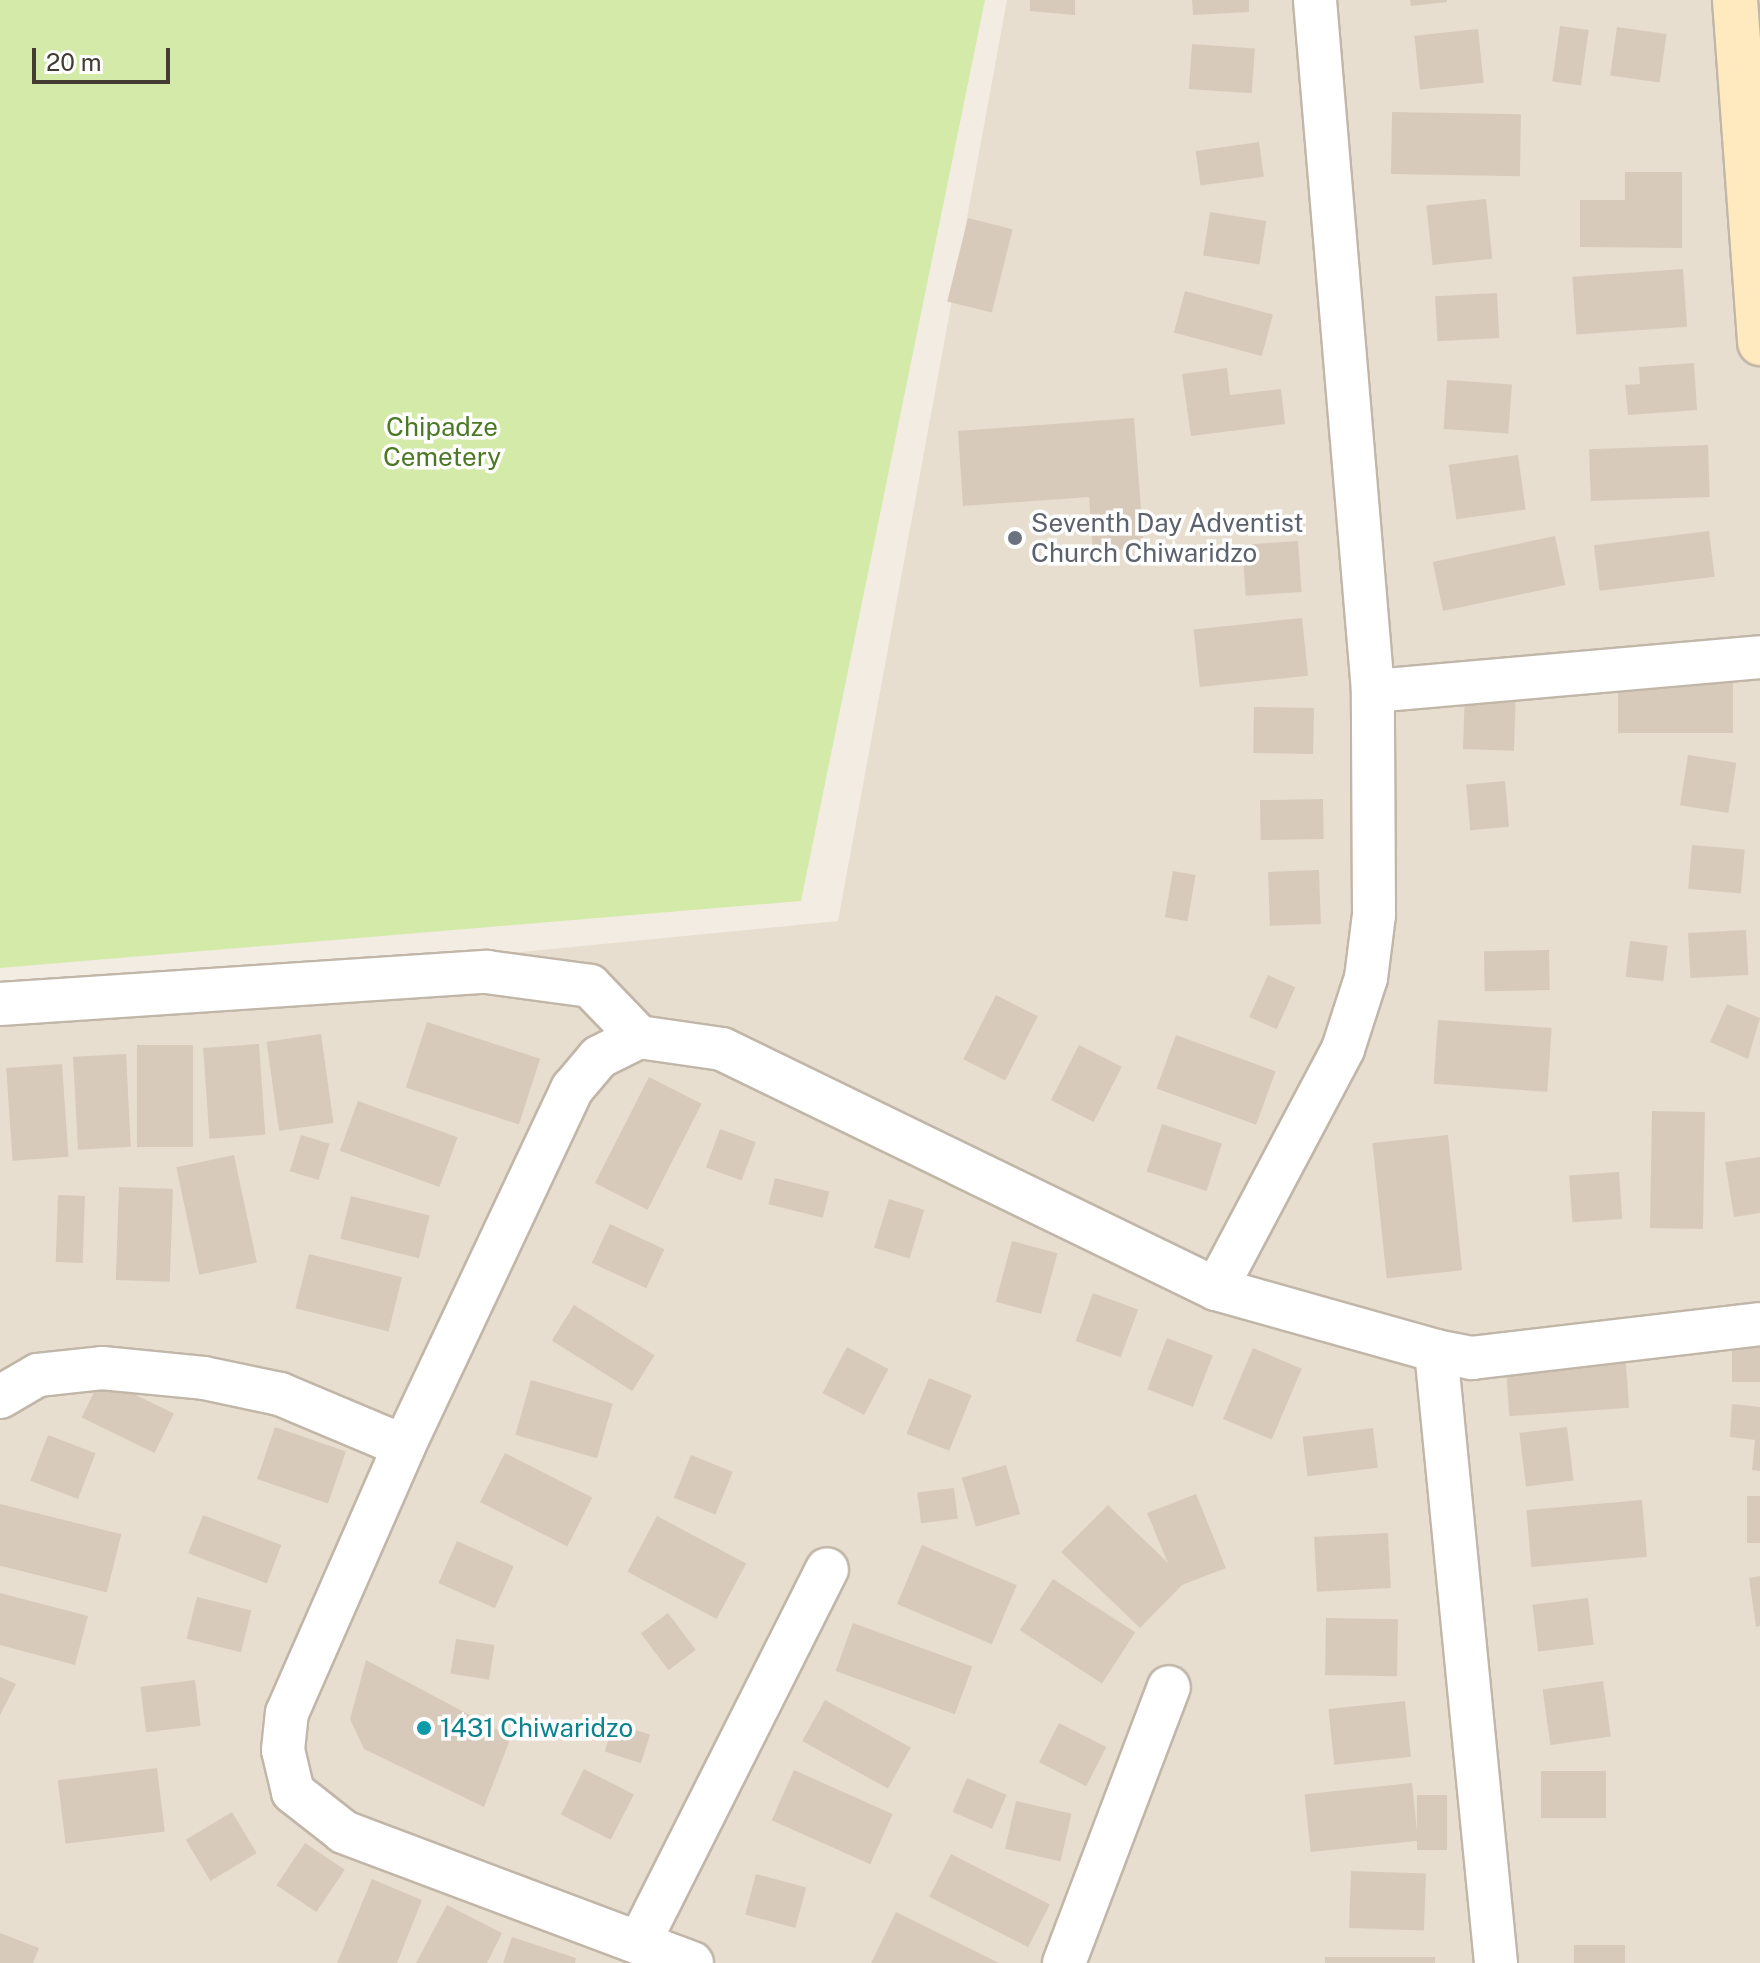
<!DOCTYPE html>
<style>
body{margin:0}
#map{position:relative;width:1760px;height:1963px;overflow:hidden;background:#f3ece3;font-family:"Public Sans",sans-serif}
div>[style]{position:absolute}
.residential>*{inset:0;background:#e7ded0}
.green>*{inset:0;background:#d3eaa9}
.building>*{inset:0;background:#d8cabb;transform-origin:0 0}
.roads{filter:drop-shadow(2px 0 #c1b6a8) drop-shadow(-2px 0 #c1b6a8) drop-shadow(0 2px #c1b6a8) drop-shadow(0 -2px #c1b6a8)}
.street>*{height:42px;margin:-21px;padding:0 21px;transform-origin:21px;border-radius:21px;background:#fff}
.secondary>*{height:44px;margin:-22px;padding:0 22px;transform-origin:22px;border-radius:22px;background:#ffeac0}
.dots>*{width:22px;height:22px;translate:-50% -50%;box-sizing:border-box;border:4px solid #fff;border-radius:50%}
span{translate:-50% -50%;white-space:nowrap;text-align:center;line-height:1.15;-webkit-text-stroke:7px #fff;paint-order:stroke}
.park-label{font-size:26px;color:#4c7924}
.worship-label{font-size:26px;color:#5b616d}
.left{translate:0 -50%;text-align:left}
.culture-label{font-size:26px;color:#0d838f}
.scale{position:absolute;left:32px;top:48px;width:138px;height:36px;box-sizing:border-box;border:4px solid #443c33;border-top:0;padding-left:10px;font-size:24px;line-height:28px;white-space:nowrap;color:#443c33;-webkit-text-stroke:6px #fff;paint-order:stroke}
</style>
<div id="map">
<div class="residential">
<div style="clip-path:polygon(1007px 0,1760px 0,1760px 1963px,0 1963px,0 1003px,838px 921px)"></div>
</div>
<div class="green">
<div style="clip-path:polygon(0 0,985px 0,801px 901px,0 968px)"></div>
</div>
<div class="building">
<div style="clip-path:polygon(1030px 0,1075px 0,1075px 15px,1030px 11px)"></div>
<div style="clip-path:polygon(1192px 0,1249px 0,1249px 12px,1193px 15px)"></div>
<div style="clip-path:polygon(1410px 0,1447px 0,1447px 2px,1411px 6px)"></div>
<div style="left:1560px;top:26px;width:29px;height:56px;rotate:8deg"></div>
<div style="left:1617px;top:27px;width:50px;height:49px;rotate:8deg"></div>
<div style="left:1478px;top:29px;width:54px;height:64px;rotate:84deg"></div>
<div style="left:1192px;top:44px;width:63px;height:45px;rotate:4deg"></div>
<div style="left:1392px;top:112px;width:129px;height:62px;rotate:1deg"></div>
<div style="left:1259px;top:142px;width:35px;height:64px;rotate:82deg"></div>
<div style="clip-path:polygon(1625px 172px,1682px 172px,1682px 248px,1580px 247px,1580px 200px,1625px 200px)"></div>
<div style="left:1486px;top:199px;width:60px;height:60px;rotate:84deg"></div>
<div style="left:1210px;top:212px;width:57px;height:44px;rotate:9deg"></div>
<div style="left:968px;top:218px;width:46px;height:86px;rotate:14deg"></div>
<div style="left:1683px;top:269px;width:58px;height:111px;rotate:86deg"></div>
<div style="left:1185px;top:291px;width:91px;height:43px;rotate:15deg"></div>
<div style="left:1497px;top:293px;width:45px;height:62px;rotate:87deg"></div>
<div style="clip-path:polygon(1694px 363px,1697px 410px,1628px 415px,1625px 385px,1640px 384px,1639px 367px)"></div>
<div style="clip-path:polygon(1227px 368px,1230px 395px,1281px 389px,1285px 424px,1191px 436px,1182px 374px)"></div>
<div style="left:1447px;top:380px;width:65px;height:49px;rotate:4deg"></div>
<div style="clip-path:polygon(1134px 418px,1144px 548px,1093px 551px,1089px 497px,963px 506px,958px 431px)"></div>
<div style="left:1708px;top:445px;width:52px;height:119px;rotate:88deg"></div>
<div style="left:1518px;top:455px;width:55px;height:70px;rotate:82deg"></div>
<div style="left:1709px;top:531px;width:46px;height:116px;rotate:83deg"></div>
<div style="left:1555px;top:536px;width:50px;height:125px;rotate:78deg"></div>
<div style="left:1298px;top:541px;width:51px;height:56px;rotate:86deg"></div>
<div style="left:1302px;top:618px;width:58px;height:109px;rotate:84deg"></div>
<div style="left:1618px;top:674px;width:115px;height:59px"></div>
<div style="left:1465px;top:690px;width:51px;height:59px;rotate:2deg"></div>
<div style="left:1254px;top:707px;width:60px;height:46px;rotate:1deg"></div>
<div style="left:1688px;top:755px;width:49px;height:51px;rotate:9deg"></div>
<div style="left:1505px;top:781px;width:46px;height:39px;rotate:85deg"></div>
<div style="left:1323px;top:799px;width:40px;height:63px;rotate:89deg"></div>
<div style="left:1692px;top:845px;width:53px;height:44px;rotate:5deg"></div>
<div style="left:1319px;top:870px;width:54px;height:51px;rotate:88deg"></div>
<div style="left:1173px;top:871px;width:23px;height:47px;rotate:10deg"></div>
<div style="left:1746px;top:930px;width:45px;height:58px;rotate:87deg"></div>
<div style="left:1630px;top:941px;width:38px;height:36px;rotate:7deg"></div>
<div style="left:1549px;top:950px;width:40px;height:65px;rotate:89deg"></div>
<div style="left:1268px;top:975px;width:30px;height:46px;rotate:24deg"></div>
<div style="left:996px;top:995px;width:47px;height:72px;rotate:27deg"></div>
<div style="clip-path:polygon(1727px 1004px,1760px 1018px,1748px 1059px,1710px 1042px)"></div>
<div style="left:1438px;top:1020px;width:114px;height:64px;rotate:4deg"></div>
<div style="left:427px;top:1022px;width:119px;height:69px;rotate:18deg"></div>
<div style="left:321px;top:1034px;width:90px;height:55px;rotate:82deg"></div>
<div style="left:1176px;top:1035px;width:106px;height:57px;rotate:20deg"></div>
<div style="left:259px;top:1044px;width:91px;height:56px;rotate:86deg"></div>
<div style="left:137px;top:1045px;width:56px;height:102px"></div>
<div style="left:1079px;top:1045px;width:48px;height:62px;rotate:27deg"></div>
<div style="left:126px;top:1054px;width:93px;height:53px;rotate:87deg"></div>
<div style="left:62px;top:1064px;width:93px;height:56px;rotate:86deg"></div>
<div style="left:649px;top:1077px;width:59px;height:119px;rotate:27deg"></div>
<div style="left:358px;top:1101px;width:106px;height:53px;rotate:20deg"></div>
<div style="left:1652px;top:1111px;width:53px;height:117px;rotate:1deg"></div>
<div style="left:1162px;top:1124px;width:63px;height:50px;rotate:18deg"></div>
<div style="left:720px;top:1129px;width:38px;height:41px;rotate:20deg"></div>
<div style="left:301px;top:1135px;width:30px;height:38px;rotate:17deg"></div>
<div style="left:1448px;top:1135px;width:136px;height:76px;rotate:84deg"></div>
<div style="left:234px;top:1155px;width:110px;height:59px;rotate:78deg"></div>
<div style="clip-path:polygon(1760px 1157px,1760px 1213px,1734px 1217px,1725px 1162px)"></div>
<div style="left:1619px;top:1172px;width:47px;height:50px;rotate:86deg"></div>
<div style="left:775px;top:1178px;width:56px;height:27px;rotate:14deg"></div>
<div style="left:119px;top:1187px;width:54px;height:93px;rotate:2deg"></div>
<div style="left:58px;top:1195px;width:27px;height:67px;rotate:2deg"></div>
<div style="left:351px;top:1196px;width:81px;height:44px;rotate:14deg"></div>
<div style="left:889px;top:1199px;width:37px;height:51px;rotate:17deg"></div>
<div style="left:610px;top:1224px;width:60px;height:43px;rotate:25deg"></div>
<div style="left:1012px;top:1241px;width:47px;height:63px;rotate:15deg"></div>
<div style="left:309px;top:1254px;width:96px;height:56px;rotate:14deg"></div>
<div style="left:1093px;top:1293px;width:48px;height:51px;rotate:20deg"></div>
<div style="left:574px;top:1305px;width:95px;height:42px;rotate:32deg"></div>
<div style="left:1732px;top:1333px;width:28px;height:49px"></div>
<div style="left:1167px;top:1338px;width:49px;height:55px;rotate:21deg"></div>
<div style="left:847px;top:1347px;width:47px;height:52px;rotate:28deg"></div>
<div style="left:1253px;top:1348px;width:53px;height:77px;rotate:23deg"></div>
<div style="left:1625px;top:1350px;width:58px;height:120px;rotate:86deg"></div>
<div style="left:101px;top:1378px;width:81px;height:44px;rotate:26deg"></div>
<div style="left:929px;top:1378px;width:46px;height:60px;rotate:22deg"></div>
<div style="left:531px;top:1380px;width:85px;height:57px;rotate:16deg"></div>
<div style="clip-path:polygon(1732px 1404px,1760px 1407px,1760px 1471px,1752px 1470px,1755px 1440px,1730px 1437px)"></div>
<div style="left:275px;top:1427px;width:75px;height:55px;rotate:19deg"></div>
<div style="left:1567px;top:1427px;width:54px;height:48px;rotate:83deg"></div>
<div style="left:1373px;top:1428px;width:40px;height:71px;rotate:83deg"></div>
<div style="left:48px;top:1435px;width:51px;height:49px;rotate:21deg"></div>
<div style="left:505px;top:1453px;width:98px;height:55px;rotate:27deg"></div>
<div style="left:691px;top:1455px;width:45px;height:46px;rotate:22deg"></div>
<div style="left:1006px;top:1465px;width:51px;height:46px;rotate:74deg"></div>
<div style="left:954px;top:1488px;width:31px;height:37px;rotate:83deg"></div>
<div style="clip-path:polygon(1196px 1494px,1226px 1568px,1182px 1585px,1140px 1628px,1061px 1552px,1108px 1505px,1168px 1563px,1147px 1513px)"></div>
<div style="left:1747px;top:1496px;width:13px;height:47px"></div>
<div style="left:1642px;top:1500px;width:57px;height:116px;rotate:85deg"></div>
<div style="left:0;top:1504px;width:125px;height:60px;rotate:14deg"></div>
<div style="left:203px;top:1515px;width:84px;height:41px;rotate:21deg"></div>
<div style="left:657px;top:1516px;width:101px;height:63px;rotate:28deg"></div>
<div style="left:1388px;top:1533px;width:55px;height:74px;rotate:87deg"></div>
<div style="left:457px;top:1541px;width:62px;height:46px;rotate:24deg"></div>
<div style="left:922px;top:1545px;width:103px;height:64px;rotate:23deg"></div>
<div style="clip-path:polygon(1760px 1576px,1760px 1626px,1756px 1627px,1749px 1578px)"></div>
<div style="left:1053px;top:1579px;width:98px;height:61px;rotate:33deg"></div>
<div style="clip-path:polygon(0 1593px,88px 1616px,75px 1665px,0 1645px)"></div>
<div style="left:197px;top:1597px;width:56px;height:43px;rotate:14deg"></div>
<div style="left:1588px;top:1598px;width:47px;height:56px;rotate:83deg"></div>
<div style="left:668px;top:1613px;width:46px;height:34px;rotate:53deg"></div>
<div style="left:1326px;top:1618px;width:72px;height:57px;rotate:1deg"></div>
<div style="left:853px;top:1623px;width:127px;height:51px;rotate:20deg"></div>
<div style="left:456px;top:1639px;width:39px;height:35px;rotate:9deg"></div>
<div style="clip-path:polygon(366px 1660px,511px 1737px,484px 1807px,364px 1749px,350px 1719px)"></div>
<div style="clip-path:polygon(0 1677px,16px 1684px,0 1715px)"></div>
<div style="left:195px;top:1680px;width:46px;height:55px;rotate:83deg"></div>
<div style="left:1603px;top:1681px;width:56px;height:61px;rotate:82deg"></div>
<div style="left:825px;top:1700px;width:98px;height:47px;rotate:29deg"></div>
<div style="left:1405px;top:1701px;width:56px;height:77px;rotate:84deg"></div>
<div style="left:614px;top:1723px;width:38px;height:30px;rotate:18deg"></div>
<div style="left:1059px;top:1723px;width:53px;height:44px;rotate:27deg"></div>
<div style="left:157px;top:1768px;width:64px;height:100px;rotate:83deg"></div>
<div style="left:584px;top:1769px;width:56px;height:51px;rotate:27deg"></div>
<div style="left:794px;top:1770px;width:108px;height:55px;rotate:24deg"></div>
<div style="left:1606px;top:1771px;width:47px;height:65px;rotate:90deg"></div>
<div style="left:967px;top:1778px;width:43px;height:37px;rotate:23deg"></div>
<div style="left:1412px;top:1783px;width:58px;height:108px;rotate:84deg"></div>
<div style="left:1417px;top:1795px;width:30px;height:55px"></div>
<div style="left:1016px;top:1801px;width:57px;height:49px;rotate:13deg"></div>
<div style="left:232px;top:1812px;width:48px;height:54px;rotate:59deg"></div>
<div style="left:305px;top:1843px;width:48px;height:51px;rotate:34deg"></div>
<div style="left:951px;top:1854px;width:111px;height:48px;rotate:27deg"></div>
<div style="left:1351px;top:1871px;width:75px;height:57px;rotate:2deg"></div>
<div style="left:756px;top:1874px;width:52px;height:42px;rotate:15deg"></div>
<div style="clip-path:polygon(372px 1879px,422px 1900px,397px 1963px,337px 1963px)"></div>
<div style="clip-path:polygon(447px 1905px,502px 1933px,487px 1963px,416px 1963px)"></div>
<div style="clip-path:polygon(896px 1912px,999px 1963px,871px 1963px)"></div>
<div style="clip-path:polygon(0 1933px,39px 1948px,33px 1963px,0 1963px)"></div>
<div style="clip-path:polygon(512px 1937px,576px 1958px,575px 1963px,503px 1963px)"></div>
<div style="left:1625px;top:1945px;width:18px;height:51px;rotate:90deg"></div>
<div style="left:1325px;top:1957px;width:110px;height:6px"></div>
</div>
<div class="roads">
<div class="street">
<div style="left:1373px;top:691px;width:388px;rotate:-5deg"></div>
<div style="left:0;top:1004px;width:488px;rotate:-3.8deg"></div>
<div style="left:487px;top:972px;width:104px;rotate:7.7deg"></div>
<div style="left:590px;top:986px;width:71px;rotate:46.1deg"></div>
<div style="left:1216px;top:1289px;width:229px;rotate:15.7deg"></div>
<div style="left:0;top:1397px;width:44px;rotate:-30.1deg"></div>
<div style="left:38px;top:1375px;width:64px;rotate:-6.2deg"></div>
<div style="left:102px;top:1368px;width:102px;rotate:5.6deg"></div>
<div style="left:204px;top:1378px;width:78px;rotate:11.9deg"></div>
<div style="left:280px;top:1394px;width:134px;rotate:22.8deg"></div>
<div style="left:640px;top:1941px;width:416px;rotate:-63.3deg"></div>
<div style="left:692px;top:1963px;width:372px;rotate:-159.4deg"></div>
<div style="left:344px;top:1832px;width:65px;rotate:-141.9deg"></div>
<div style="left:293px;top:1792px;width:43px;rotate:-103.4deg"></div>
<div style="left:283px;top:1750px;width:37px;rotate:-84deg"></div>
<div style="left:287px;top:1713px;width:292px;rotate:-66.3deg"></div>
<div style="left:404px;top:1446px;width:395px;rotate:-64.8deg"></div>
<div style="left:572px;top:1089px;width:42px;rotate:-49.8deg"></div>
<div style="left:599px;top:1057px;width:45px;rotate:-26.6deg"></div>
<div style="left:639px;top:1037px;width:84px;rotate:8.2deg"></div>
<div style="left:722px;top:1049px;width:549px;rotate:25.91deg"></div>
<div style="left:1216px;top:1289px;width:272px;rotate:-62.1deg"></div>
<div style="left:1343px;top:1049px;width:75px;rotate:-72.1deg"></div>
<div style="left:1366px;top:978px;width:64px;rotate:-82.8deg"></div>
<div style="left:1374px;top:915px;width:224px;rotate:-90.3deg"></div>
<div style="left:1373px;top:691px;width:693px;rotate:-94.8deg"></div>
<div style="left:1064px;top:1963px;width:295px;rotate:-69.2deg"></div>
<div style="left:1496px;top:1963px;width:615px;rotate:-95.6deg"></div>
<div style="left:1436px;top:1351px;width:37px;rotate:11deg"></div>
<div style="left:1472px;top:1358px;width:290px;rotate:-6.7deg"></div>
</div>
<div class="secondary">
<div style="left:1735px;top:0;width:344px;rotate:85.8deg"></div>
</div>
</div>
<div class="dots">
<div style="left:1015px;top:538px;background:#6b7280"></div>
<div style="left:424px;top:1728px;background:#0f9aa8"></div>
</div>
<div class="park-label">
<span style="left:442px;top:442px">Chipadze<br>Cemetery</span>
</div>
<div class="worship-label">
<span class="left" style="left:1031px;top:538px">Seventh Day Adventist<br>Church Chiwaridzo</span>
</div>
<div class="culture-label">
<span class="left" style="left:440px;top:1728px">1431 Chiwaridzo</span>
</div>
<div class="scale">20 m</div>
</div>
